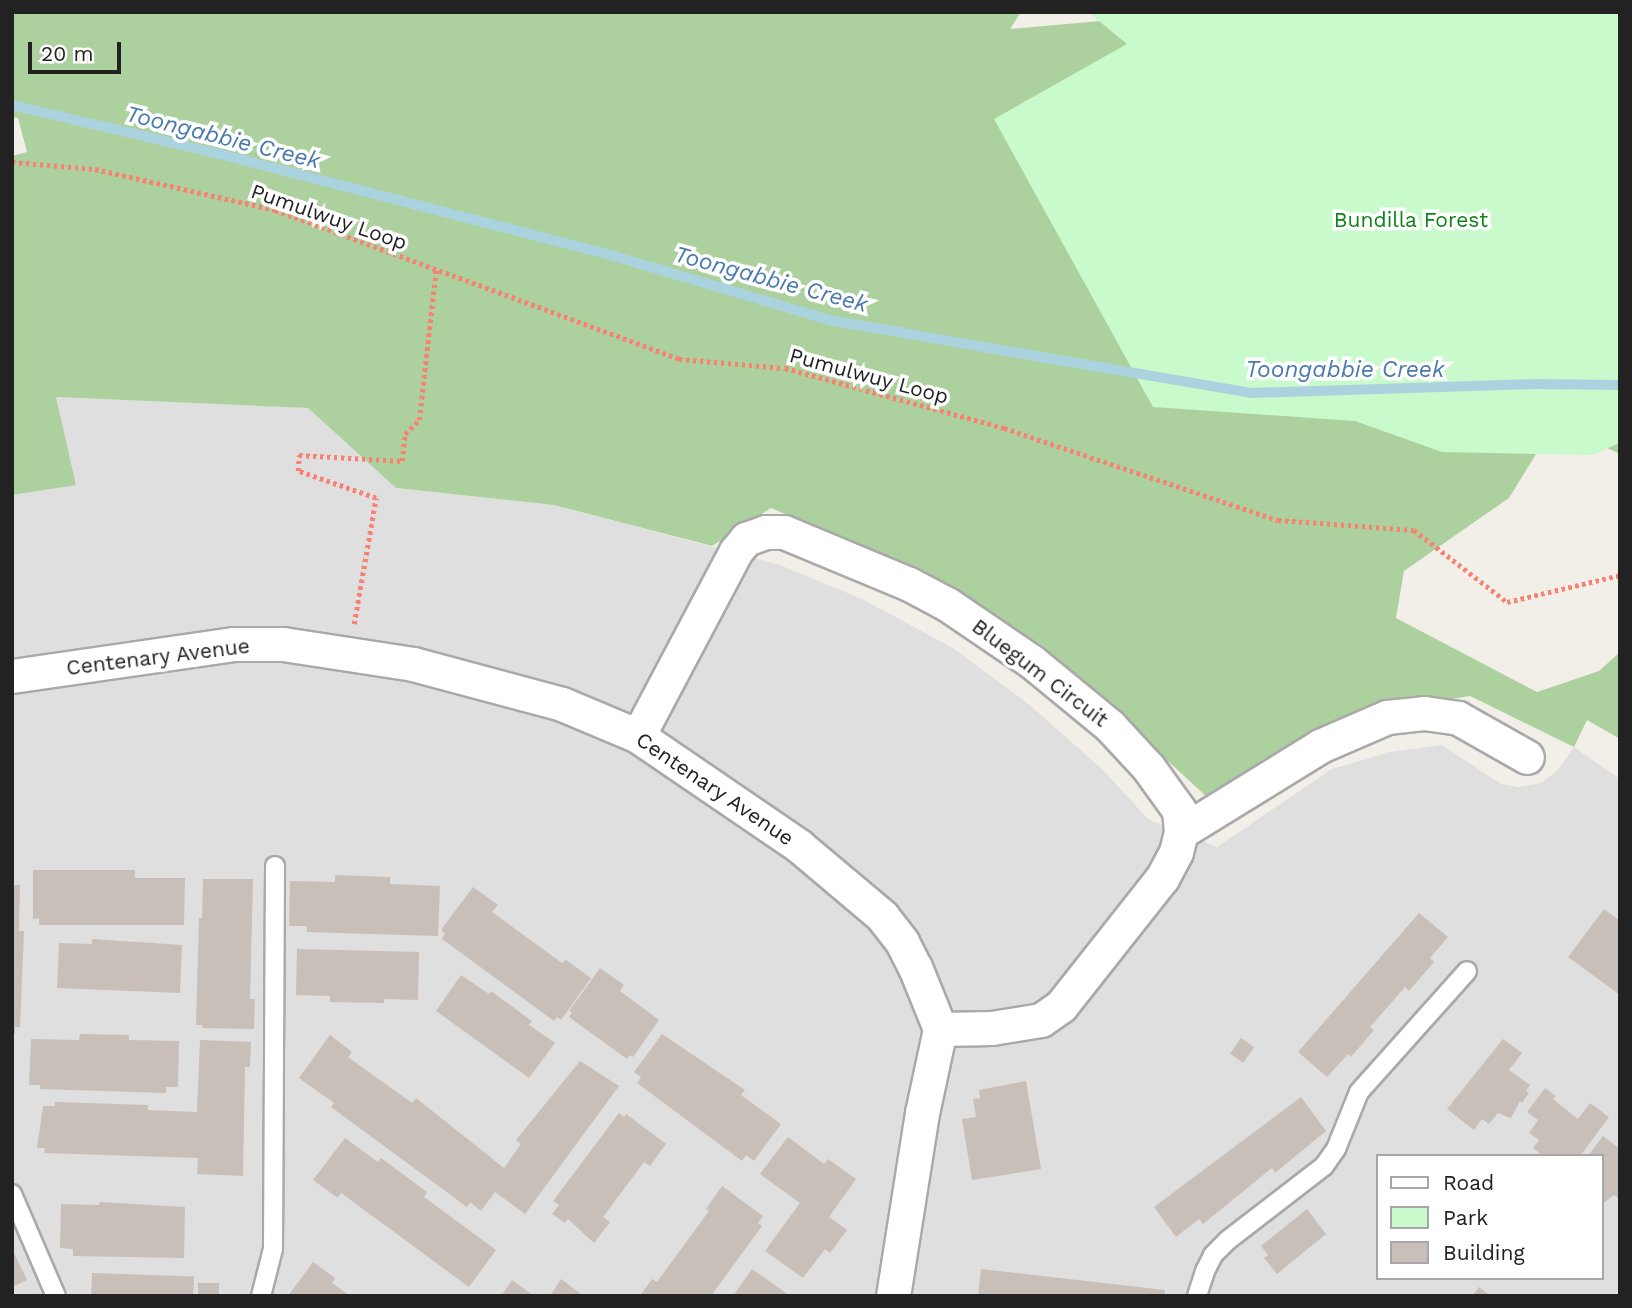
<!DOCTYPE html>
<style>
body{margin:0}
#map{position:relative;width:1632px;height:1308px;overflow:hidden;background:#f2efe9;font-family:"Work Sans",sans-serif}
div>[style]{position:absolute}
.residential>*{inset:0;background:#e0dfdf}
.forest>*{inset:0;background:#add19e}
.park>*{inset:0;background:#c8facc}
.stream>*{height:10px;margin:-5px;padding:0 5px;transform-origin:5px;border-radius:5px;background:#aad3df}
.building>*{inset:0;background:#c7bfb8;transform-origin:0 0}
.path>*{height:4.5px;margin-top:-2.25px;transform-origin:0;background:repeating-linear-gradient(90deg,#fa8072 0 3.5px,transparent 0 7px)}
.roads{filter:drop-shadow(2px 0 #a9a9a9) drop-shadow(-2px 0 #a9a9a9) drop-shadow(0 2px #a9a9a9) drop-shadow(0 -2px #a9a9a9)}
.service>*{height:18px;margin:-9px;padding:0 9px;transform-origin:9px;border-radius:9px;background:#fff}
.minor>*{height:33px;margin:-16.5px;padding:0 16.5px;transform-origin:16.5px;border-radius:16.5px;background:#fff}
span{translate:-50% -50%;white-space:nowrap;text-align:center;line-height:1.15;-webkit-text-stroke:7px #fff;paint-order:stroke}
.street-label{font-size:21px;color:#222}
.park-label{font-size:21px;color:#0c8416}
.water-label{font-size:23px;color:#4a7aab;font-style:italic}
.frame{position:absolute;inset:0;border:14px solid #222;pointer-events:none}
.legend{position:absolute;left:1376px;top:1154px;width:228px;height:126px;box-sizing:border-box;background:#fff;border:2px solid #a7a7a7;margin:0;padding:9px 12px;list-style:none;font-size:21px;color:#222}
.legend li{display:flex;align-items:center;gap:14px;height:35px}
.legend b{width:35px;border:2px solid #a7a7a7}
.scale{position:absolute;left:28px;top:42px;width:93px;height:32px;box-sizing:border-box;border:4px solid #222;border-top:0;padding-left:9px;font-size:21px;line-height:24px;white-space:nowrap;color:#222;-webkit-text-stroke:5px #fff;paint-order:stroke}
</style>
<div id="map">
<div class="residential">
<div style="clip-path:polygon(evenodd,55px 397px,309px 408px,396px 488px,554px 505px,780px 565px,862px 599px,953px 648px,1031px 706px,1103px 770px,1148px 819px,1217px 847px,1332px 769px,1390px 752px,1442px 745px,1501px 784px,1519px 787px,1541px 783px,1558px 770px,1574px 747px,1620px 779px,1620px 1296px,12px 1296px,12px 495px,76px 484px,55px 397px,1378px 1156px,1602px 1156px,1602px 1278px,1378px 1278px,1378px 1156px)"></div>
</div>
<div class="forest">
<div style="clip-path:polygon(12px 12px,1021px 12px,1010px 29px,1123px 19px,1620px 12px,1620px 454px,1555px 423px,1509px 498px,1404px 571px,1396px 618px,1537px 692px,1599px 671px,1620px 652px,1620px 739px,1587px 720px,1574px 747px,1470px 696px,1345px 716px,1208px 798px,1042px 645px,897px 561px,771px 508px,712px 546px,554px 505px,396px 488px,308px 408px,56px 397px,76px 485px,12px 495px,12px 156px,27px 152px,18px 118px,12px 117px)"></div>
</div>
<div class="park">
<div style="clip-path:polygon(1088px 12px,1620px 12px,1620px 443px,1592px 455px,1442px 452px,1355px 421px,1153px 407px,994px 119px,1127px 44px)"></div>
</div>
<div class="stream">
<div style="left:12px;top:105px;width:214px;rotate:13.3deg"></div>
<div style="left:220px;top:154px;width:392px;rotate:14.5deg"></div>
<div style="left:600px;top:252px;width:239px;rotate:16.5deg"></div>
<div style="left:829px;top:320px;width:221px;rotate:9.9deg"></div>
<div style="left:1047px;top:358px;width:207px;rotate:9.7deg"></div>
<div style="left:1251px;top:393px;width:285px;rotate:-1.8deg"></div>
<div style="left:1536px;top:384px;width:84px;rotate:0.7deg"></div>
</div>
<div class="building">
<div style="clip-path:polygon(33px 870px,135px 870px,135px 878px,185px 878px,184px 925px,39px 925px,39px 918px,33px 919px)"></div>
<div style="clip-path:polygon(335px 875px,390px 877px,390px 884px,440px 886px,438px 936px,307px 932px,307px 926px,289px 926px,290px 881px,335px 882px)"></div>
<div style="clip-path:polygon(203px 879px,253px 879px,250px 999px,255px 999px,254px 1029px,203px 1028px,202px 1025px,196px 1025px,199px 918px,202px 918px)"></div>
<div style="clip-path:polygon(12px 885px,20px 885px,19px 931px,24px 931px,20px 1027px,15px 1027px,15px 1034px,12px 1034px)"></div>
<div style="clip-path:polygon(473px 887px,498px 905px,492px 912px,562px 963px,566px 960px,591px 978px,561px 1020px,557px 1017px,554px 1021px,442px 939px,445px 933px,441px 930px)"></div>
<div style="clip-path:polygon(1604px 909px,1620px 921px,1620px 995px,1568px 957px)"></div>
<div style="clip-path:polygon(1419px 913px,1448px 937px,1430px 958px,1434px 962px,1409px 991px,1405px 987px,1370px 1027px,1374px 1030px,1351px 1057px,1348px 1054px,1327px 1077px,1298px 1052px)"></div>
<div style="clip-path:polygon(92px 939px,182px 945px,180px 993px,57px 988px,59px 943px,92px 944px)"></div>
<div style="clip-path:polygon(297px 949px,419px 952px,418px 1000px,384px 999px,384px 1003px,330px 1002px,330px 996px,296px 995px)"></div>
<div style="clip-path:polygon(600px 968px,624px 985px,620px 991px,659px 1020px,633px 1057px,630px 1055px,627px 1059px,569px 1017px,572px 1013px,569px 1011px)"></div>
<div style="clip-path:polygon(461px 975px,489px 994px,491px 991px,532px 1021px,529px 1025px,555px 1043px,529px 1078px,436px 1011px)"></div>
<div style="clip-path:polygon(80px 1034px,129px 1035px,129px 1040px,179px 1041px,178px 1087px,166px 1087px,166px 1093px,40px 1089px,40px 1085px,29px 1085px,31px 1039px,79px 1040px)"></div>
<div style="clip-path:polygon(662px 1034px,745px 1090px,741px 1095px,781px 1124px,754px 1161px,746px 1155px,742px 1161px,637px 1083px,641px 1077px,634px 1072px)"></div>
<div style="clip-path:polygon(330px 1035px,352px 1052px,348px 1057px,412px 1103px,416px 1098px,504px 1168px,521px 1144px,516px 1140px,580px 1061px,619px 1086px,525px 1214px,495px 1192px,481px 1211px,470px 1202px,467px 1207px,331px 1107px,334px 1103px,299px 1078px)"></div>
<div style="left:1241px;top:1038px;width:16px;height:19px;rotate:35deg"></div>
<div style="clip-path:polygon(1503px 1039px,1522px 1053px,1509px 1070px,1530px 1085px,1526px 1091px,1529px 1093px,1522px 1103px,1520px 1101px,1511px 1118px,1498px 1113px,1489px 1124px,1482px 1119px,1474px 1130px,1447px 1109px)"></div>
<div style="clip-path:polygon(200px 1040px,251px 1042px,250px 1067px,245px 1067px,243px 1176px,197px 1174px,198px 1158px,44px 1153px,45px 1148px,37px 1148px,43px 1106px,55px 1106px,55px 1102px,148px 1105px,148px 1110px,197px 1112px)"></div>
<div style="clip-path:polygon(1026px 1081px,1041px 1169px,972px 1180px,962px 1119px,976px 1117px,973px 1099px,980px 1098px,979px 1090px)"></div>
<div style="clip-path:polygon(1545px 1088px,1556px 1096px,1553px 1099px,1578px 1119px,1590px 1103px,1609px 1117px,1580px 1156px,1543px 1156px,1533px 1148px,1539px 1140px,1529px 1133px,1538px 1120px,1527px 1112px)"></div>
<div style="clip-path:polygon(1301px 1097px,1326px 1131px,1275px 1173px,1272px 1168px,1203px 1224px,1199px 1219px,1176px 1237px,1154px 1207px)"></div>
<div style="clip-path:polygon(619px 1113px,624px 1117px,626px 1114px,666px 1144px,650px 1166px,644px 1162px,603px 1217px,610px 1222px,594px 1243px,568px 1219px,565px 1223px,552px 1214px,559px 1205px,553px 1201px)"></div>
<div style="clip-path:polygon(1603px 1136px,1620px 1149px,1620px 1199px,1614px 1195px,1602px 1204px,1602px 1156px,1588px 1156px)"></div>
<div style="clip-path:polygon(788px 1137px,824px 1164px,828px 1159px,856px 1179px,829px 1217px,847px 1230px,830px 1253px,825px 1249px,803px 1278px,765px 1251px,800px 1203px,760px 1174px)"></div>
<div style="clip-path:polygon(345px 1138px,378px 1162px,381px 1158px,427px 1192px,424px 1197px,496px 1250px,469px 1287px,341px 1193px,338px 1198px,313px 1180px)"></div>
<div style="clip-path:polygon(722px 1186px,763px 1216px,758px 1223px,762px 1226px,711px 1296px,640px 1296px,652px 1279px,657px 1282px,709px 1211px,706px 1209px)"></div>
<div style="clip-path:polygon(100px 1202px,185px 1207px,184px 1258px,73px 1256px,73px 1249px,60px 1248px,61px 1204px,99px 1205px)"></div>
<div style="clip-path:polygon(1307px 1209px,1326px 1234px,1277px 1274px,1264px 1258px,1268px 1255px,1261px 1246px)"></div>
<div style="clip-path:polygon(12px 1249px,27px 1280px,12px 1287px)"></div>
<div style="clip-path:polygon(313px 1262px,335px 1278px,332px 1283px,350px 1296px,288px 1296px)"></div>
<div style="clip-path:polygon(752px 1269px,790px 1296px,733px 1296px)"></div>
<div style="clip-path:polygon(981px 1269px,1165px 1290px,1164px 1296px,978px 1296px)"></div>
<div style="left:92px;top:1273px;width:102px;height:23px;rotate:2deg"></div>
<div style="clip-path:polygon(561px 1279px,584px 1296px,550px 1296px)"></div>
<div style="clip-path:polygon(512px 1280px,534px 1296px,501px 1296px)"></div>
<div style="left:198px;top:1283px;width:21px;height:13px"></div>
<div style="clip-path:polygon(1479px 1287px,1491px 1296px,1472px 1296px)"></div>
</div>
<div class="path">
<div style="left:12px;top:162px;width:83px;rotate:4.8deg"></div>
<div style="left:95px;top:169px;width:185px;rotate:12.8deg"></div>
<div style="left:275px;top:210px;width:431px;rotate:20.2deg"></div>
<div style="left:679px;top:359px;width:106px;rotate:4.9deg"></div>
<div style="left:785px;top:368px;width:227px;rotate:15.3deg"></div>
<div style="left:1004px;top:428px;width:289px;rotate:18.6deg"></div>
<div style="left:1278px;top:520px;width:136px;rotate:4.2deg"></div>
<div style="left:1414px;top:530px;width:118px;rotate:37.7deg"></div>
<div style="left:1507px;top:602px;width:116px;rotate:-13.4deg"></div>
<div style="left:354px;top:624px;width:128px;rotate:-80.1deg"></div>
<div style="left:376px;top:498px;width:83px;rotate:-160.9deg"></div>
<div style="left:298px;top:471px;width:16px;rotate:-86deg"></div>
<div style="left:299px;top:455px;width:103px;rotate:3.3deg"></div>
<div style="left:402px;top:461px;width:27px;rotate:-84deg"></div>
<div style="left:405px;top:434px;width:20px;rotate:-45deg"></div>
<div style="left:419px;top:420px;width:151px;rotate:-83.5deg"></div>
</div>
<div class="roads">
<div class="service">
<div style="left:12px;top:1194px;width:111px;rotate:66.7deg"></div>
<div style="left:261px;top:1296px;width:49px;rotate:-75.7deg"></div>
<div style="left:273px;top:1249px;width:383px;rotate:-89.7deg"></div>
<div style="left:1197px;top:1296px;width:26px;rotate:-72deg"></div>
<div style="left:1205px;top:1271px;width:18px;rotate:-63deg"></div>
<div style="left:1213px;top:1255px;width:21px;rotate:-45deg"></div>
<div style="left:1228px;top:1240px;width:121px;rotate:-37.6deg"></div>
<div style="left:1324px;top:1166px;width:21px;rotate:-55deg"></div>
<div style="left:1336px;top:1149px;width:61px;rotate:-68deg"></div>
<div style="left:1359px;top:1092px;width:162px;rotate:-48.2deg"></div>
</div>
<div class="minor">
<div style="left:12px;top:676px;width:223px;rotate:-8.2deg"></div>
<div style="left:233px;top:644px;width:50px"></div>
<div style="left:283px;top:644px;width:132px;rotate:8.7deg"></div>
<div style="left:413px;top:664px;width:154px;rotate:15deg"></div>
<div style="left:562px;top:704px;width:82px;rotate:22.8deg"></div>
<div style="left:638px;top:736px;width:195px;rotate:34.3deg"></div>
<div style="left:799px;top:846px;width:109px;rotate:40.1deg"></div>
<div style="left:882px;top:916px;width:33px;rotate:52deg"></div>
<div style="left:902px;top:942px;width:28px;rotate:63deg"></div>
<div style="left:915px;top:967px;width:67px;rotate:68deg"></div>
<div style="left:940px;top:1029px;width:86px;rotate:102.1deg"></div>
<div style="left:922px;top:1113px;width:185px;rotate:99deg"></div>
<div style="left:638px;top:736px;width:209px;rotate:-62.1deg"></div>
<div style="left:736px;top:551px;width:16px;rotate:-50deg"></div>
<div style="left:746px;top:539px;width:20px;rotate:-20deg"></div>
<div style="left:765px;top:532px;width:19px"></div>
<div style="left:784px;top:532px;width:135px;rotate:22.6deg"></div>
<div style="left:909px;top:584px;width:43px;rotate:27.8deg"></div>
<div style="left:947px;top:604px;width:102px;rotate:34.2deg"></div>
<div style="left:1031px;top:661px;width:102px;rotate:39.4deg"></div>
<div style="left:1110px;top:726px;width:56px;rotate:47.2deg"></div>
<div style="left:1148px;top:767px;width:53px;rotate:54.2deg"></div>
<div style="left:1179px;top:810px;width:22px;rotate:85deg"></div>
<div style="left:1181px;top:832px;width:21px;rotate:104deg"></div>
<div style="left:1176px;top:852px;width:30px;rotate:118deg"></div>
<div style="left:1162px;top:878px;width:163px;rotate:128.3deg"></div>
<div style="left:1061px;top:1006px;width:24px;rotate:145deg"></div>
<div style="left:1041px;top:1020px;width:50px;rotate:170.7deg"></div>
<div style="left:992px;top:1028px;width:52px;rotate:178.9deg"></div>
<div style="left:1181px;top:832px;width:163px;rotate:-31.7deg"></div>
<div style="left:1320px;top:746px;width:73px;rotate:-23.4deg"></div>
<div style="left:1387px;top:717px;width:37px;rotate:-6deg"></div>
<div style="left:1424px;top:713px;width:34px;rotate:8deg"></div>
<div style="left:1458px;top:718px;width:79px;rotate:29.5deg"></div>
</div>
</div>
<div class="street-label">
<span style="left:329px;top:217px;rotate:19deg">Pumulwuy Loop</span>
<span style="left:869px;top:376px;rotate:15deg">Pumulwuy Loop</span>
<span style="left:158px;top:657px;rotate:-7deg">Centenary Avenue</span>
<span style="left:1040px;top:673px;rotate:37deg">Bluegum Circuit</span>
<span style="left:715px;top:789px;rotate:34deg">Centenary Avenue</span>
</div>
<div class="park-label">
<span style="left:1411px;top:220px">Bundilla Forest</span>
</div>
<div class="water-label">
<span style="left:223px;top:138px;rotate:14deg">Toongabbie Creek</span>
<span style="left:771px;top:280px;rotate:15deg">Toongabbie Creek</span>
<span style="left:1345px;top:370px">Toongabbie Creek</span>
</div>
<div class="frame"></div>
<ul class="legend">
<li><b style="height:9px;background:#fff"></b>Road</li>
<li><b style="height:19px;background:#c8facc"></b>Park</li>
<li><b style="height:19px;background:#c7bfb8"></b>Building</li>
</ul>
<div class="scale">20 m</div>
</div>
